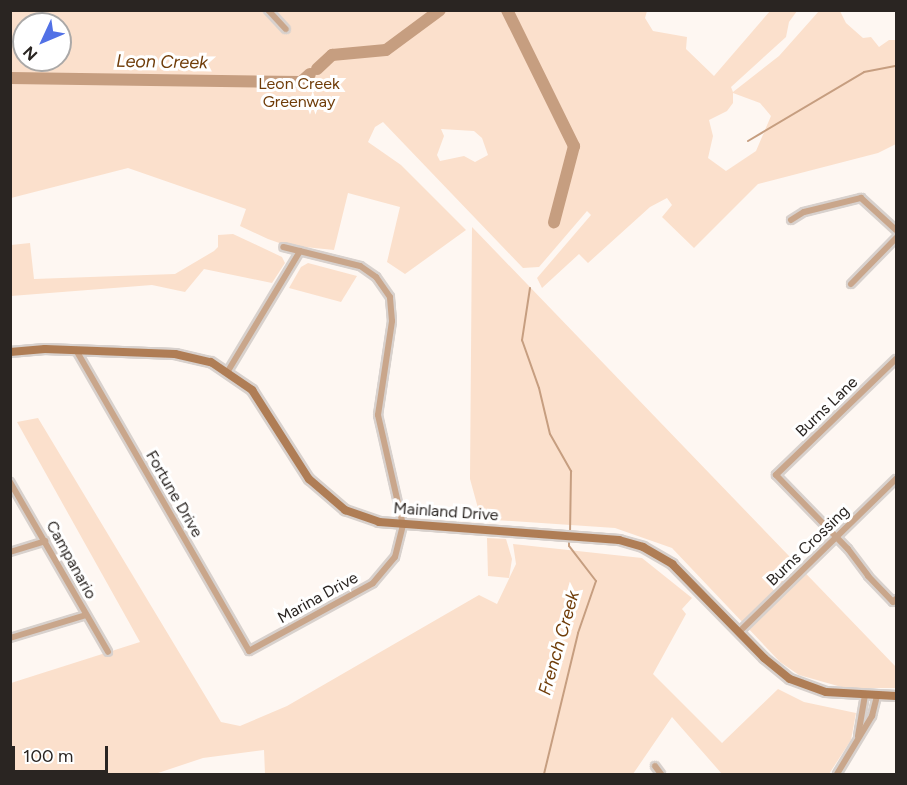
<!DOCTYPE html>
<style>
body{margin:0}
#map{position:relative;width:907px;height:785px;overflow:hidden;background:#fef7f2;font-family:Figtree,sans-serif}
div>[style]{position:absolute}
.green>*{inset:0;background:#fbe0cc}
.stream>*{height:2px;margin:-1px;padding:0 1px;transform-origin:1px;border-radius:1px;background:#c69e80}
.river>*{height:12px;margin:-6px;padding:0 6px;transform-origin:6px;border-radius:6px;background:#c69e80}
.roads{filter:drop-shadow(2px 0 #d8d1cd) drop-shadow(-2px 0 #d8d1cd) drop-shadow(0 2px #d8d1cd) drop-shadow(0 -2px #d8d1cd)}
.street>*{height:6px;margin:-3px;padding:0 3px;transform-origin:3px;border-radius:3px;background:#c9a68b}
.secondary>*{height:8px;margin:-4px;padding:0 4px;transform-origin:4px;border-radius:4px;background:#af7d55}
span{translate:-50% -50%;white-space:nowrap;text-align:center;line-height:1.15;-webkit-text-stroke:6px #fff;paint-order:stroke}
.park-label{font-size:16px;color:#6f3c08}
.street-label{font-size:16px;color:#2a2522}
.water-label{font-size:18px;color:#703d09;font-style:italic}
.frame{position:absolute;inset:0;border:12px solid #2a2522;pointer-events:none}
.north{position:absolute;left:12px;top:12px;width:60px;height:60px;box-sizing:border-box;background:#fff;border:2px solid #aaa8a7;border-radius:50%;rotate:226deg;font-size:16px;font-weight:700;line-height:24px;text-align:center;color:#2a2522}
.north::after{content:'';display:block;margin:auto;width:21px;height:27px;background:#5271e6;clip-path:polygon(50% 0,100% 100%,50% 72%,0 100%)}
.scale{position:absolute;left:12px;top:746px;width:96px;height:27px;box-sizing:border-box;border:3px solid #2a2522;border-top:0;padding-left:8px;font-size:18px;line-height:21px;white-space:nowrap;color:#2a2522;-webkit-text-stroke:4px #fff;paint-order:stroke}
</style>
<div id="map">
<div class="green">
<div style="clip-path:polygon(evenodd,10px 11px,647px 11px,645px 18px,653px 31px,687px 37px,686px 49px,714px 76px,770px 11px,797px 11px,789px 22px,786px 37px,731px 87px,733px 92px,779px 56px,819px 11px,840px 11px,846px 23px,863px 38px,871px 37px,879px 47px,889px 40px,896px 40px,896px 144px,878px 153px,758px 184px,694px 248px,662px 217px,672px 205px,667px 198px,650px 207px,588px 263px,579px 254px,542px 288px,537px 278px,591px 215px,587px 211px,539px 267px,523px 268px,383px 122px,375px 127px,368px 142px,401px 165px,466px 230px,405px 274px,387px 262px,400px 207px,348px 193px,334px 250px,285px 245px,268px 239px,240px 226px,246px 209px,128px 168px,11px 198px,10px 11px,24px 24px,60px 24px,60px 60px,24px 60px,24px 24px,10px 11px,733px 93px,760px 103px,771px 116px,756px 151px,726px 171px,708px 158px,713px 136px,709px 120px,727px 111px,733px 103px,733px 93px,10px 11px,441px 129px,474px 131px,482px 138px,488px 155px,475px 162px,464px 156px,440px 161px,437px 155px,444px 136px,441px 129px)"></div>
<div style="clip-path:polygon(472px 227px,896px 667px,896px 688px,845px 688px,799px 675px,780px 662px,672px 548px,615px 528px,481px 519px,470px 479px)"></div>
<div style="clip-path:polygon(233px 234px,282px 257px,285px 263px,272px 283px,204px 269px,185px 292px,152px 285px,11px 296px,11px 245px,30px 243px,34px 279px,175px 274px,214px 251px,218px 247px,218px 235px)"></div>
<div style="clip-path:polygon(308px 263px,357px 276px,341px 302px,289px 288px,301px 267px)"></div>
<div style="clip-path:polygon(38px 418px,221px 722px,240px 726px,287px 706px,479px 595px,497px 604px,516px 564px,513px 544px,642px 558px,692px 598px,682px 609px,686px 614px,653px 674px,722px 743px,778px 689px,804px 702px,856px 713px,851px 740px,829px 774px,722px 774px,672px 717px,633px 774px,265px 774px,264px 750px,203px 758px,155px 774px,11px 774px,11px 683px,140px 642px,17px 422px)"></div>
<div style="clip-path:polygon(487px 538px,506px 539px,512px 559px,509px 578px,488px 576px)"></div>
</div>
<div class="stream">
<div style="left:748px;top:141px;width:135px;rotate:-30.7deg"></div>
<div style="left:864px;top:72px;width:33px;rotate:-11deg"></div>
<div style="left:530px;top:288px;width:53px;rotate:98.7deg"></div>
<div style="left:522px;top:340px;width:51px;rotate:70.5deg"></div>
<div style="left:539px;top:388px;width:47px;rotate:76.6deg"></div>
<div style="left:550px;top:434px;width:43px;rotate:60.4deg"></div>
<div style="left:571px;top:471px;width:62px;rotate:90.9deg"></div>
<div style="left:544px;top:774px;width:145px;rotate:-76.4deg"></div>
<div style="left:578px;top:633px;width:55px;rotate:-70.9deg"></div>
<div style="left:596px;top:581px;width:44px;rotate:-127.6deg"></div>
<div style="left:569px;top:546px;width:7px;rotate:-90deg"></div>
</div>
<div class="river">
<div style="left:507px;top:10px;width:152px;rotate:63.8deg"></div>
<div style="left:574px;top:146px;width:79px;rotate:104.7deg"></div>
<div style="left:317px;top:69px;width:21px;rotate:-43deg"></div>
<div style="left:332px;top:55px;width:54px;rotate:-5.3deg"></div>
<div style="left:386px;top:50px;width:67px;rotate:-36.5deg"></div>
<div style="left:10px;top:78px;width:291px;rotate:0.8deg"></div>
<div style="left:301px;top:82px;width:12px;rotate:-42deg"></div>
</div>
<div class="roads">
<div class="street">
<div style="left:268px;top:10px;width:26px;rotate:47deg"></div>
<div style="left:791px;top:220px;width:15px;rotate:-32deg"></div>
<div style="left:804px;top:212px;width:59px;rotate:-13.8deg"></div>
<div style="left:861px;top:198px;width:47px;rotate:42.4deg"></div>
<div style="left:851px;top:284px;width:64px;rotate:-45.6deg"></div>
<div style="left:76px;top:350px;width:347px;rotate:60.1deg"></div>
<div style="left:249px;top:651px;width:141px;rotate:-28.7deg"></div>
<div style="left:373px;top:583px;width:34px;rotate:-50deg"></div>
<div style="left:395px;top:557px;width:33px;rotate:-76deg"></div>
<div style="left:403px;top:525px;width:113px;rotate:-102.8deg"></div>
<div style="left:378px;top:415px;width:95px;rotate:-81.5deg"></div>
<div style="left:392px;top:321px;width:24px;rotate:-95deg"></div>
<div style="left:390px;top:297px;width:24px;rotate:-125deg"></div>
<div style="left:376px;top:277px;width:19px;rotate:-145deg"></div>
<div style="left:360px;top:266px;width:79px;rotate:-166.1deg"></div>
<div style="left:896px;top:359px;width:167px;rotate:136deg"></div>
<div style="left:776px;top:475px;width:103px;rotate:45.8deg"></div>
<div style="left:848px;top:549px;width:34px;rotate:53deg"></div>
<div style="left:868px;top:576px;width:36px;rotate:46deg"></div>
<div style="left:893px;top:602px;width:4px;rotate:-45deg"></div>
<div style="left:228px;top:371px;width:140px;rotate:-59deg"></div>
<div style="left:10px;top:482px;width:196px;rotate:60deg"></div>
<div style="left:10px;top:552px;width:37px;rotate:-17deg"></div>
<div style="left:739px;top:632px;width:219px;rotate:-44.3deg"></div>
<div style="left:10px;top:638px;width:79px;rotate:-16.8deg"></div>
<div style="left:858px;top:736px;width:42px;rotate:-80.3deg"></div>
<div style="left:655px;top:766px;width:10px;rotate:53deg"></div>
<div style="left:837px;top:774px;width:68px;rotate:-58.9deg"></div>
<div style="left:872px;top:716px;width:21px;rotate:-76deg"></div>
</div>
<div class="secondary">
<div style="left:10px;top:352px;width:35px;rotate:-5deg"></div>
<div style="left:45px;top:349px;width:130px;rotate:2.2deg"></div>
<div style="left:175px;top:354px;width:37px;rotate:13deg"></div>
<div style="left:211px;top:362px;width:50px;rotate:34.3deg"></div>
<div style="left:252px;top:390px;width:106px;rotate:57.4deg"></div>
<div style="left:309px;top:479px;width:48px;rotate:40.7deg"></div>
<div style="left:345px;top:510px;width:36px;rotate:19deg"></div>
<div style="left:379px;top:522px;width:241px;rotate:4.3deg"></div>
<div style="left:619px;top:540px;width:25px;rotate:16deg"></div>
<div style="left:643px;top:547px;width:34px;rotate:30deg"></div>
<div style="left:672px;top:564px;width:132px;rotate:45.6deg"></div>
<div style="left:764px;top:658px;width:33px;rotate:39deg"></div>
<div style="left:790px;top:679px;width:38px;rotate:20deg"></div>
<div style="left:826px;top:692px;width:70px;rotate:3.3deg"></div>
</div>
</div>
<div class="park-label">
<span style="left:299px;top:93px">Leon Creek<br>Greenway</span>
</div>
<div class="street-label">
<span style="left:827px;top:407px;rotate:-44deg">Burns Lane</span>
<span style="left:174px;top:494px;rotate:60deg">Fortune Drive</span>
<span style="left:446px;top:512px;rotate:4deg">Mainland Drive</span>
<span style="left:808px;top:546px;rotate:-44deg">Burns Crossing</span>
<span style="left:71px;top:560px;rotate:61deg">Campanario</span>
<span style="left:318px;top:598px;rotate:-29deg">Marina Drive</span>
</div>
<div class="water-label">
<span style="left:162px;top:62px;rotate:1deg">Leon Creek</span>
<span style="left:559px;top:643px;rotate:-74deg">French Creek</span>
</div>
<div class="frame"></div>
<div class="north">N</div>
<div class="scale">100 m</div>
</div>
